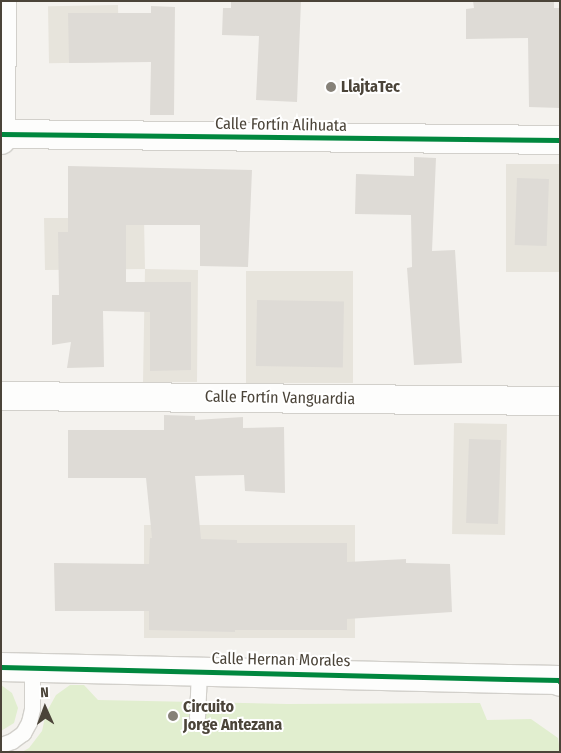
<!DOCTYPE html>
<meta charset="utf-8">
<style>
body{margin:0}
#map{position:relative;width:561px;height:753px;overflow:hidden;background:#f4f2ee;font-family:"Fira Sans Condensed",sans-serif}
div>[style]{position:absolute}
.residential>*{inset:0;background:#e7e4dc;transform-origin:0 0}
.green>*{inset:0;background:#e1eecf}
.building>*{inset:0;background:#dedbd6;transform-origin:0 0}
.roads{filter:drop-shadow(1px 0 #d2d0cb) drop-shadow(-1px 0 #d2d0cb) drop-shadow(0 1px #d2d0cb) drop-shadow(0 -1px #d2d0cb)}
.service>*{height:15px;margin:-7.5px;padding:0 7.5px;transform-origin:7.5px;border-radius:7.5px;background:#fdfdfc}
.minor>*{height:28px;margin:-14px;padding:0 14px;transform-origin:14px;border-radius:14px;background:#fdfdfc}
.cycleway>*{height:5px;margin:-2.5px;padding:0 2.5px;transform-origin:2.5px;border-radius:2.5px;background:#00873e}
.dots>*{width:14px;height:14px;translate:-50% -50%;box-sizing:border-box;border:2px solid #fff;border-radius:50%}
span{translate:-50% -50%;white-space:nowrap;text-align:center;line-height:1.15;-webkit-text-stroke:4px #fff;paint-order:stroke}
.poi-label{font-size:16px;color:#4b4439;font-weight:700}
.left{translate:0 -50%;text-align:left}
.street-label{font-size:16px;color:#4b4439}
.frame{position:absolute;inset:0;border:2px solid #4b4439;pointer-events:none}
.north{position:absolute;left:20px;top:683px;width:50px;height:50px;-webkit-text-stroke:4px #fff;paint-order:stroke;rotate:358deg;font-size:14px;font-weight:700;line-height:20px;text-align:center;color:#4b4439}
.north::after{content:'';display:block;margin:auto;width:18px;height:22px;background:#4b4439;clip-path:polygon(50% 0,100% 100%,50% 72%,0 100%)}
</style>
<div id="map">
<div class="residential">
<div style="left:118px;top:5px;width:57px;height:70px;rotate:89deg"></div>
<div style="left:506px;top:164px;width:54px;height:108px"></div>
<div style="clip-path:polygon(44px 218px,144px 218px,145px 269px,198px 270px,197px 382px,143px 382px,145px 269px,45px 270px)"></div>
<div style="left:246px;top:271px;width:107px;height:112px"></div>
<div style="left:454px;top:423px;width:53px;height:111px;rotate:1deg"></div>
<div style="left:144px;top:525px;width:211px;height:113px"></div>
</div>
<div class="green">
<div style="clip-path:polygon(1px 685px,12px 693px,18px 708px,14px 723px,1px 731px)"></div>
<div style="clip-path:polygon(70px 685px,84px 685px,98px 700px,287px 704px,480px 703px,487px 720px,531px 719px,558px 738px,560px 752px,22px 752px,29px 748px,42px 731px,46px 713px,56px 695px)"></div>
</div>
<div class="building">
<div style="clip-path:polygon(231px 1px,301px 1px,297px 102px,256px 100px,259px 36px,222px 35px,223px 8px,231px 8px)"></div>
<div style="clip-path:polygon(473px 1px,554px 1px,554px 8px,560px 8px,560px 108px,529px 107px,528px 38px,466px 39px,466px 9px,474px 8px)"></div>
<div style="clip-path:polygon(151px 6px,175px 7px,174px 115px,150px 115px,151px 62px,69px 63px,68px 13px,151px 13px)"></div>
<div style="clip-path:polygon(414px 157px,436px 158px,432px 251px,455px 250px,462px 363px,414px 365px,407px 268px,412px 267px,411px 215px,355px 214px,356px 174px,414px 176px)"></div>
<div style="clip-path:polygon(68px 166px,252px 170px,248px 267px,200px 266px,200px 225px,126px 225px,126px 282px,191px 282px,191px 370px,150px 371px,150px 312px,103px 311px,104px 367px,67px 368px,71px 342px,52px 345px,52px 295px,59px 295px,58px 232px,68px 232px)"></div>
<div style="left:517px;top:178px;width:32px;height:67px;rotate:2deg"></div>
<div style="left:257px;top:300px;width:87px;height:66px;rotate:1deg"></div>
<div style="clip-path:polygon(164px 415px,195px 416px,195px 420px,243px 417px,243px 428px,284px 427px,285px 493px,245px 491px,244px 475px,195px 476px,201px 539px,237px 540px,237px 543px,347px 543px,347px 562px,406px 559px,406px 563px,450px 564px,452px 612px,347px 619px,347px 630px,235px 630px,235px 632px,149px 630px,149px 611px,55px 611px,54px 563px,149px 564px,150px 538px,152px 538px,146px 478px,68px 478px,68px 430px,164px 430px)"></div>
<div style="left:469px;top:439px;width:32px;height:84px;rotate:2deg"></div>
</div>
<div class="roads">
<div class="service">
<div style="left:197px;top:717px;width:46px;rotate:-87.5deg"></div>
<div style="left:1px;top:745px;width:12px;rotate:-20deg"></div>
<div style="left:12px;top:741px;width:14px;rotate:-36deg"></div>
<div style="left:23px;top:733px;width:13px;rotate:-61deg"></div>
<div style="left:29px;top:722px;width:13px;rotate:-77deg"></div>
<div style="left:32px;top:709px;width:41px;rotate:-90deg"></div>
</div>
<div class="minor">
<div style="left:1px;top:134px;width:559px;rotate:0.61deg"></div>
<div style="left:1px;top:140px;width:139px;rotate:-89.6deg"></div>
<div style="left:1px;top:396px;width:559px;rotate:0.51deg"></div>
<div style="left:1px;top:667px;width:507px;rotate:1.36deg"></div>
<div style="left:508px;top:679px;width:51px;rotate:1.1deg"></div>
<div style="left:559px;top:680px;width:2px;rotate:63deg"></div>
</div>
</div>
<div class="cycleway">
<div style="left:1px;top:134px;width:559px;rotate:0.61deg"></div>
<div style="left:1px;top:667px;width:507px;rotate:1.36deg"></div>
<div style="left:508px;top:679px;width:51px;rotate:1.1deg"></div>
<div style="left:559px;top:680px;width:2px;rotate:63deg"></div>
</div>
<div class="dots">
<div style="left:331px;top:87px;background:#868178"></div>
<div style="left:173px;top:716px;background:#868178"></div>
</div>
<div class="poi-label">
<span class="left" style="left:341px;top:87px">LlajtaTec</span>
<span class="left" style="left:183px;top:716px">Circuito<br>Jorge Antezana</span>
</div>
<div class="street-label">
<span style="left:281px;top:125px;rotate:1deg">Calle Fortín Alihuata</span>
<span style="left:280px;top:398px;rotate:1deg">Calle Fortín Vanguardia</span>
<span style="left:281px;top:660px;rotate:1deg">Calle Hernan Morales</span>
</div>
<div class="frame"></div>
<div class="north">N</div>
</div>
